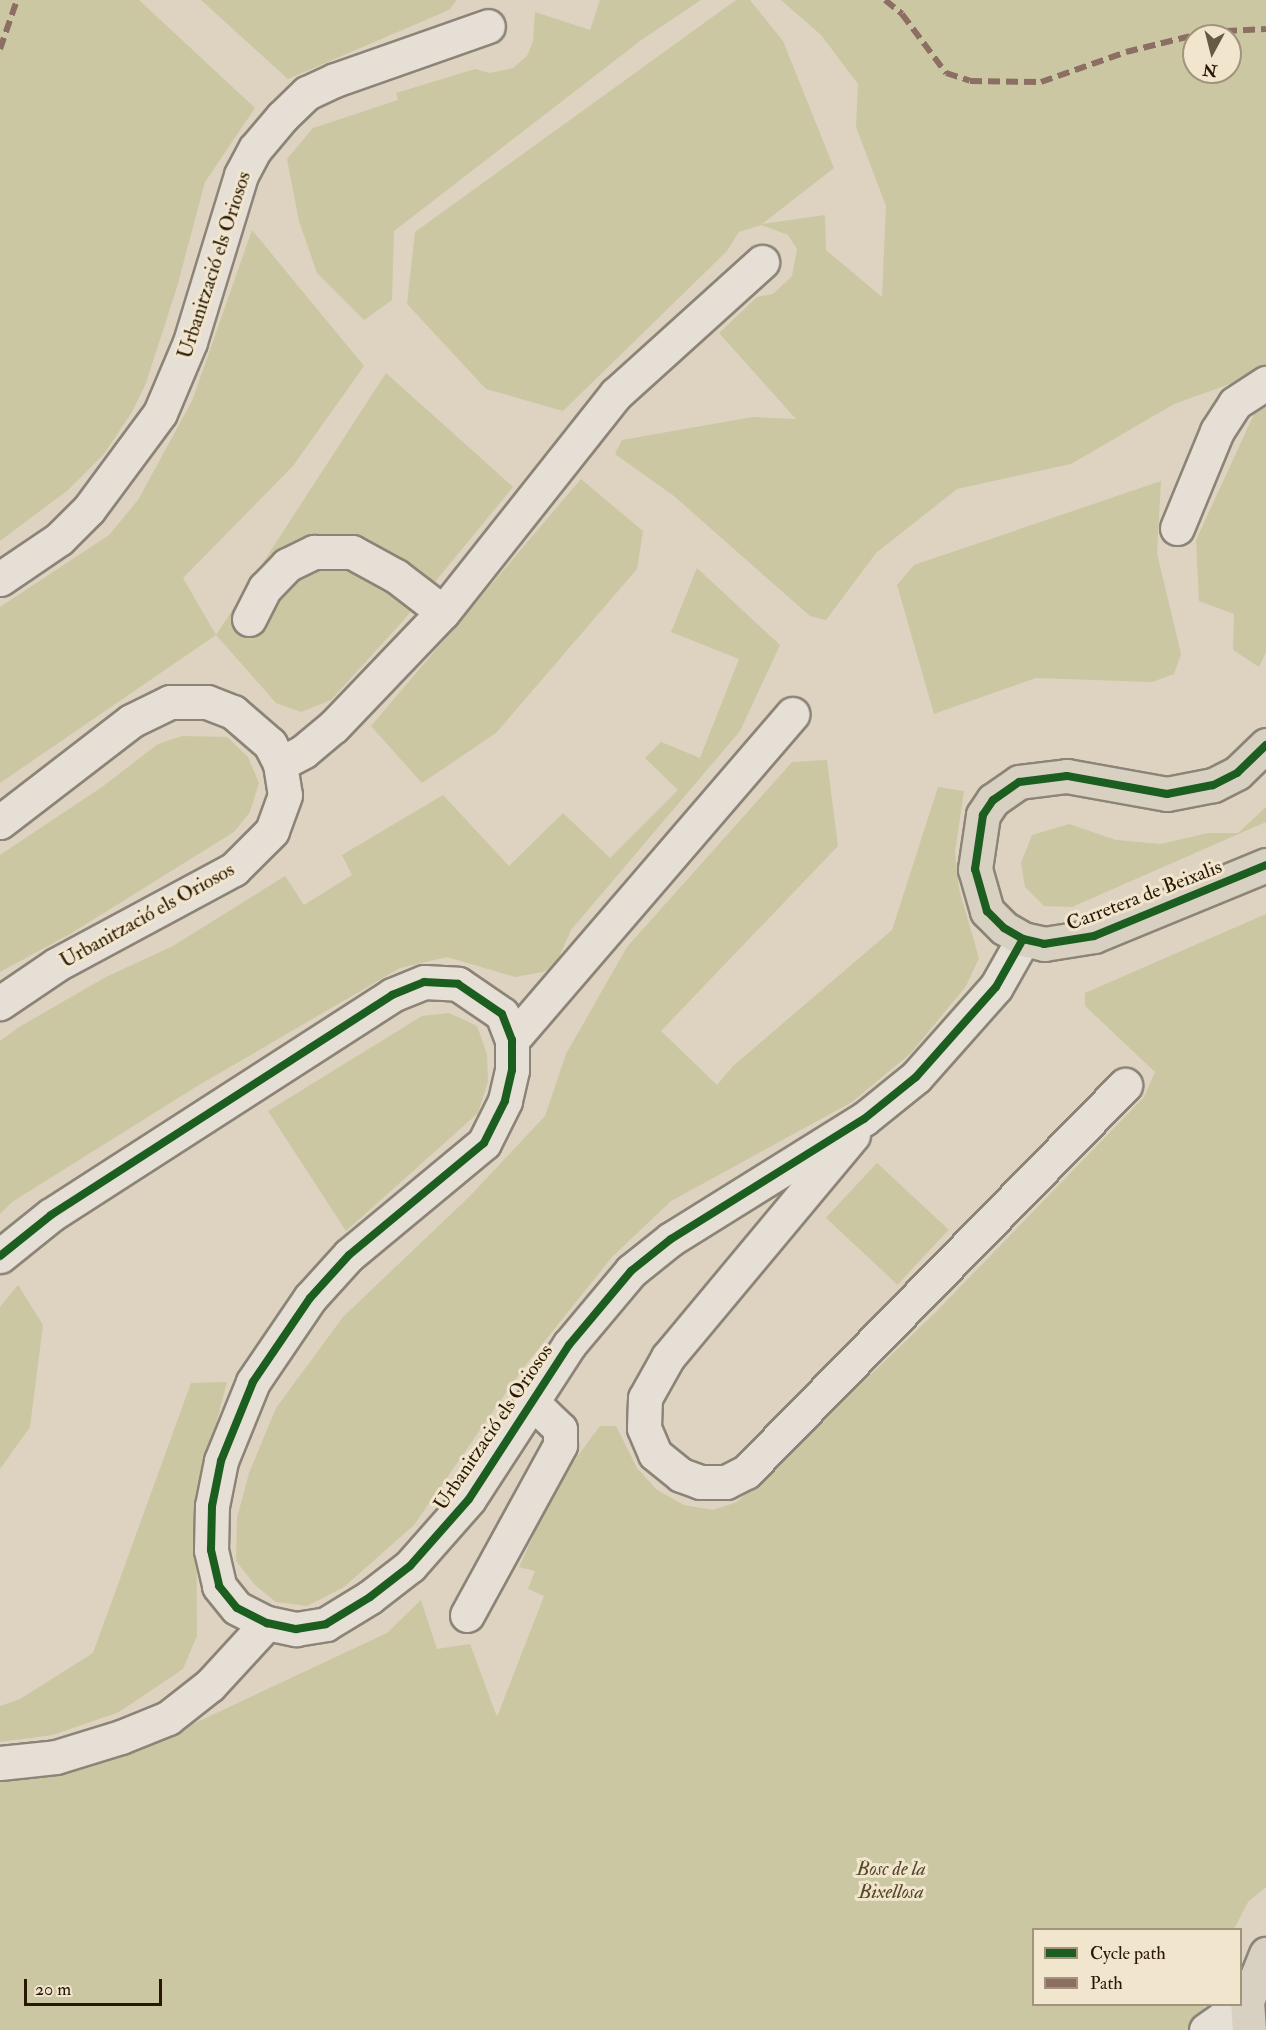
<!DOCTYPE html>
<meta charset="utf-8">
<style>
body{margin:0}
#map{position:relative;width:1266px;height:2030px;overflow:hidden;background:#ddd3c0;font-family:"IM FELL Double Pica",serif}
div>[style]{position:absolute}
.green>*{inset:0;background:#cbc7a2;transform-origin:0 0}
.roads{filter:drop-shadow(2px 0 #8c8477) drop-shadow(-2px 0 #8c8477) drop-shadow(0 2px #8c8477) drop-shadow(0 -2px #8c8477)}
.minor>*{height:33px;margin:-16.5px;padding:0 16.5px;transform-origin:16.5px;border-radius:16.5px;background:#e5dfd5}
.major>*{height:33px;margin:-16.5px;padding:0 16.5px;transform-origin:16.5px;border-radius:16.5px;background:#d8d0c1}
.quiet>*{height:6px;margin-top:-3px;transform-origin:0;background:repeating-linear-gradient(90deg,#8d6e63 0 12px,transparent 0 18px)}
.cycleway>*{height:8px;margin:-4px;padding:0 4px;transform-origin:4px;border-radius:4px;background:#1b5e20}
span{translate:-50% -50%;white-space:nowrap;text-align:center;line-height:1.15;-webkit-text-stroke:6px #f1e5ce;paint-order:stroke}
.street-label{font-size:20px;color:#281701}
.park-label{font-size:20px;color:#55492a;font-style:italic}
.legend{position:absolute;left:1032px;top:1928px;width:210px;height:78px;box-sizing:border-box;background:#f1e5ce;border:2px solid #a1937c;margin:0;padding:8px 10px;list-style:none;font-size:18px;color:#281701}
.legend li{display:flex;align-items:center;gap:12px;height:30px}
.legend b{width:30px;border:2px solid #a1937c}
.north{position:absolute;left:1182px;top:24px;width:60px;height:60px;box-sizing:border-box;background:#f1e5ce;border:2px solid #a1937c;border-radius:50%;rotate:187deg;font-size:16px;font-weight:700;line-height:24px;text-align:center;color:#281701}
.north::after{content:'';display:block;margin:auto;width:21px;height:27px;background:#675944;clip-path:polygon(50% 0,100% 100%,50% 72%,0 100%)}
.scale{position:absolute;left:24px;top:1979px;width:138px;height:27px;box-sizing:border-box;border:3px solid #281701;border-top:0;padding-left:8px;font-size:18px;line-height:21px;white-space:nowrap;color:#281701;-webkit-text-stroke:4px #f1e5ce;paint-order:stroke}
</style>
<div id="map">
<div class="green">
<div style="clip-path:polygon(0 0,139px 0,255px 108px,205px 182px,177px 287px,146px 383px,132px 412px,104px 454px,68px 490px,0 541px)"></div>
<div style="clip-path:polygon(201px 0,457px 0,449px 10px,288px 79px)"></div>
<div style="clip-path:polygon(600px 0,701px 0,640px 41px,394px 231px,392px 300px,364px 320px,317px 273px,299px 221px,287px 159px,313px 128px,398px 100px,396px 93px,475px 69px,490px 73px,513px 68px,527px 56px,533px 41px,535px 12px,590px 30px)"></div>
<div style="clip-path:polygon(evenodd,736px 0,750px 0,783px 41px,834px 168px,762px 224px,825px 215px,826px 250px,882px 297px,886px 206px,856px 127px,858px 84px,821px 35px,781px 0,1266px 0,1266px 371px,1174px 404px,1071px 464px,957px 489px,876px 553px,826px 620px,810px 616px,674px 496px,615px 454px,622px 440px,753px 417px,796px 419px,719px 333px,757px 297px,773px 294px,792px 276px,797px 249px,788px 235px,761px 225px,739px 232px,727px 251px,563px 411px,486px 389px,407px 304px,415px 232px,736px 0,1194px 36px,1230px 36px,1230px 72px,1194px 72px,1194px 36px)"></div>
<div style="clip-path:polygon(252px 230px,364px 366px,293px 466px,183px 578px,216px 635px,386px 373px,513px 487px,402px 622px,331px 700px,301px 712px,276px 703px,216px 635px,0 783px,0 607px,109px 535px,138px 500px,192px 401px)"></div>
<div style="clip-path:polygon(1266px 398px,1266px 652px,1259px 667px,1233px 650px,1234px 614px,1199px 601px,1196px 540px,1261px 399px)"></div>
<div style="clip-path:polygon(581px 479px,643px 531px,637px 569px,496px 733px,422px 783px,371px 726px)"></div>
<div style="clip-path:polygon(1161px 481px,1157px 553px,1181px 654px,1174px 674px,1152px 682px,1036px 678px,934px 714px,897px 585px,914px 565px)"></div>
<div style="clip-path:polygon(697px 568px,780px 645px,740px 731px,571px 930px,556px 964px,543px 972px,515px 977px,447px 957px,400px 968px,194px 1088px,12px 1202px,0 1214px,0 1041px,19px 1027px,106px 977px,173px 946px,285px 876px,304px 905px,352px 875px,342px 855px,443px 795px,509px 866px,563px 813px,610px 858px,678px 790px,645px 758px,661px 742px,700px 758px,739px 659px,671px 632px)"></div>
<div style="clip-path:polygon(182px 736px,227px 737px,248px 757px,259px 783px,250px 812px,234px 832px,70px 934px,0 972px,0 855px,102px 787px,158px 744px)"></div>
<div style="clip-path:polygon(827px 760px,838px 846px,661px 1031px,717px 1085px,733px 1066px,892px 930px,938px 787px,964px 791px,955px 852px,959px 889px,979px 958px,966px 986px,911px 1053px,852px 1102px,671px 1201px,612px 1257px,524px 1367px,414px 1525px,344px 1587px,307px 1606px,276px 1602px,255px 1585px,236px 1561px,237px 1518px,249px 1473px,276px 1408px,343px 1317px,470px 1196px,545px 1116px,566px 1054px,627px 947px,792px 762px)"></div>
<div style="clip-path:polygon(1266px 807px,1266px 822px,1072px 907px,1044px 906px,1025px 887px,1021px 863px,1032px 835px,1069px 824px,1116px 840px,1161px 844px,1208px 833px,1238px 833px)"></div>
<div style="clip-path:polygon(1266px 914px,1266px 1887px,1248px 1902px,1234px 1929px,1034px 1930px,1034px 2004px,1205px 2005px,1199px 2030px,0 2030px,0 1780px,84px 1764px,163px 1738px,387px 1633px,421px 1600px,437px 1649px,470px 1644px,497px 1717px,544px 1596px,528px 1589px,535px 1571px,519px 1567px,557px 1484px,600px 1426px,616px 1426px,637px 1468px,657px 1490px,684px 1505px,713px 1510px,737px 1502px,934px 1314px,1144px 1097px,1155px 1072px,1085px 1006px,1085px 993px)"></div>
<div style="clip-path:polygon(449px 1013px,477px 1026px,487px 1054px,488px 1081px,478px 1113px,346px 1231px,268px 1111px,422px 1016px)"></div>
<div style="left:877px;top:1163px;width:98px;height:75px;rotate:43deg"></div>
<div style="clip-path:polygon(18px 1285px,43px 1325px,30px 1427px,0 1469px,0 1307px)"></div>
<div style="clip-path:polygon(227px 1382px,196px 1500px,197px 1636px,183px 1669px,119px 1712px,53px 1735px,0 1742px,0 1706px,20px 1699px,93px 1653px,191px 1383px)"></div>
</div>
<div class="roads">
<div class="minor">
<div style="left:1177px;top:528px;width:105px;rotate:-67.6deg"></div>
<div style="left:1217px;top:431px;width:33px;rotate:-57deg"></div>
<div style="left:1235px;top:403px;width:37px;rotate:-33deg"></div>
<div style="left:0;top:579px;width:71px;rotate:-34.1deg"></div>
<div style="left:59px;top:539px;width:42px;rotate:-45deg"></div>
<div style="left:89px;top:509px;width:119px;rotate:-53.5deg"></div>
<div style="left:160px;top:413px;width:77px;rotate:-67.1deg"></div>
<div style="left:190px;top:342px;width:175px;rotate:-73deg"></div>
<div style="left:241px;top:175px;width:30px;rotate:-62deg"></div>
<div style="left:255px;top:149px;width:42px;rotate:-49.8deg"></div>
<div style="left:282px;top:117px;width:35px;rotate:-44deg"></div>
<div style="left:307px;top:93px;width:31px;rotate:-25deg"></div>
<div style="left:335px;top:80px;width:162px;rotate:-19.4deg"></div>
<div style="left:249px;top:619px;width:35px;rotate:-63deg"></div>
<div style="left:265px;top:588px;width:32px;rotate:-46deg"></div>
<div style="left:287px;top:565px;width:30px;rotate:-26deg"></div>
<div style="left:314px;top:552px;width:38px"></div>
<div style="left:352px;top:552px;width:50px;rotate:28.6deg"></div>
<div style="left:396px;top:576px;width:59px;rotate:37.5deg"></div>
<div style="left:280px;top:764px;width:27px;rotate:-28deg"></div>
<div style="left:304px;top:751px;width:38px;rotate:-40deg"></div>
<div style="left:333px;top:727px;width:159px;rotate:-46.3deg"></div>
<div style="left:443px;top:612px;width:278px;rotate:-51.6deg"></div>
<div style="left:616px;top:394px;width:197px;rotate:-42.1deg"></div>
<div style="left:0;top:822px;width:165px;rotate:-37.6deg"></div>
<div style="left:131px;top:721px;width:43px;rotate:-26deg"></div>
<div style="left:170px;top:702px;width:37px"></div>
<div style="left:207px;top:702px;width:28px;rotate:21deg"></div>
<div style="left:233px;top:712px;width:49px;rotate:40.9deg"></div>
<div style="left:270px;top:744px;width:22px;rotate:63deg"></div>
<div style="left:280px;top:764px;width:31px;rotate:81deg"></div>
<div style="left:285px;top:795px;width:38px;rotate:110deg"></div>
<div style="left:272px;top:831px;width:54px;rotate:135deg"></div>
<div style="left:234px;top:869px;width:202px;rotate:151.7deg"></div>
<div style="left:56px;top:965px;width:68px;rotate:145.8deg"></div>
<div style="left:512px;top:1040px;width:430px;rotate:-49.3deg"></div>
<div style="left:853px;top:1135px;width:289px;rotate:129.8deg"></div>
<div style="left:668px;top:1357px;width:47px;rotate:119.3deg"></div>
<div style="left:645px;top:1398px;width:30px;rotate:92deg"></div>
<div style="left:644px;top:1428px;width:28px;rotate:67deg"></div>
<div style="left:655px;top:1454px;width:33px;rotate:39deg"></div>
<div style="left:681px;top:1475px;width:20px;rotate:20deg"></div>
<div style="left:700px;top:1482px;width:26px"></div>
<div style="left:726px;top:1482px;width:22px;rotate:-27deg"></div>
<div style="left:746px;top:1472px;width:542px;rotate:-45.6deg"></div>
<div style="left:0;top:1256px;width:65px;rotate:-38.8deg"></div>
<div style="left:51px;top:1215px;width:406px;rotate:-32.8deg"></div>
<div style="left:392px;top:995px;width:35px;rotate:-22deg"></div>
<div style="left:424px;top:982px;width:34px;rotate:3deg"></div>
<div style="left:458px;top:984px;width:53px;rotate:34.3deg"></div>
<div style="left:502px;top:1014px;width:28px;rotate:69deg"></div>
<div style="left:512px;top:1040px;width:30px;rotate:90deg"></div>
<div style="left:512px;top:1070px;width:32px;rotate:103deg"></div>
<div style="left:505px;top:1101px;width:47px;rotate:116.6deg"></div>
<div style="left:484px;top:1143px;width:175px;rotate:140.3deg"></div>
<div style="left:349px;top:1255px;width:58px;rotate:132.2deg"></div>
<div style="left:310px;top:1298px;width:102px;rotate:124.2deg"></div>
<div style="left:253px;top:1382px;width:85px;rotate:112.1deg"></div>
<div style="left:221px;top:1461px;width:46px;rotate:101.3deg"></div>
<div style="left:212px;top:1506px;width:44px;rotate:91.3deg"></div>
<div style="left:211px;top:1550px;width:37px;rotate:77deg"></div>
<div style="left:219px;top:1586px;width:28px;rotate:51deg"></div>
<div style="left:237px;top:1608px;width:34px;rotate:27deg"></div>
<div style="left:267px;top:1623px;width:30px;rotate:12deg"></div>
<div style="left:296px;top:1629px;width:30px;rotate:-9deg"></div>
<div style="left:326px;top:1624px;width:52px;rotate:-31.5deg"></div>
<div style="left:370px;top:1597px;width:51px;rotate:-37.8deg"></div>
<div style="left:410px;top:1566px;width:89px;rotate:-48.6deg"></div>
<div style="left:469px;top:1499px;width:184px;rotate:-57deg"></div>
<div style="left:569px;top:1345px;width:97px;rotate:-50deg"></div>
<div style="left:631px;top:1271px;width:51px;rotate:-38.7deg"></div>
<div style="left:671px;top:1239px;width:227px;rotate:-31.9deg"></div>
<div style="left:864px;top:1119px;width:67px;rotate:-38.9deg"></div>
<div style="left:916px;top:1077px;width:120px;rotate:-48.4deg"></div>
<div style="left:996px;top:987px;width:55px;rotate:-60.6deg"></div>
<div style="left:467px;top:1615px;width:194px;rotate:-61.3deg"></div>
<div style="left:560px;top:1445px;width:16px;rotate:-90deg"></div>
<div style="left:560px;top:1429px;width:37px;rotate:-136deg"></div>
<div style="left:0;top:1763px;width:56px;rotate:-6.1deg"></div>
<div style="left:56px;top:1757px;width:68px;rotate:-17.1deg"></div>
<div style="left:121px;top:1737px;width:51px;rotate:-22deg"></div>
<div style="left:168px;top:1718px;width:53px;rotate:-38.2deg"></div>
<div style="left:210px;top:1685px;width:84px;rotate:-47.4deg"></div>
<div style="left:1206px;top:2030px;width:50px;rotate:-35.3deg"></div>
</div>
<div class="major">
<div style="left:1266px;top:745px;width:40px;rotate:136deg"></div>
<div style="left:1237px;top:773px;width:27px;rotate:153deg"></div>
<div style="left:1213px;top:785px;width:47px;rotate:168.9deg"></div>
<div style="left:1167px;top:794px;width:102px;rotate:-169.8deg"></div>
<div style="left:1067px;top:776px;width:48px;rotate:172.9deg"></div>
<div style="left:1019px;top:782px;width:32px;rotate:145deg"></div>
<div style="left:993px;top:800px;width:18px;rotate:124deg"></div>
<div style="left:983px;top:815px;width:55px;rotate:98.4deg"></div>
<div style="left:975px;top:869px;width:44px;rotate:74.1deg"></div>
<div style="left:987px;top:911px;width:24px;rotate:45deg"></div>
<div style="left:1004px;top:928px;width:22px;rotate:30deg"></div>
<div style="left:1023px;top:939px;width:22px;rotate:13deg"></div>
<div style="left:1044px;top:944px;width:51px;rotate:-9.1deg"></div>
<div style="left:1094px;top:936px;width:186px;rotate:-22.4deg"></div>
<div style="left:1249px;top:2030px;width:29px;rotate:-94deg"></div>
<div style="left:1247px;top:2001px;width:51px;rotate:-68deg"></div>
</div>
</div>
<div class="quiet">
<div style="left:885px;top:0;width:22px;rotate:39deg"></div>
<div style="left:902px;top:14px;width:74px;rotate:53.3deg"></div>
<div style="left:946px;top:73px;width:25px;rotate:18deg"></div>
<div style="left:970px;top:81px;width:71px;rotate:0.8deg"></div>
<div style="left:1041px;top:82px;width:90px;rotate:-19.4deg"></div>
<div style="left:1126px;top:52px;width:83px;rotate:-13.9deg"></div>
<div style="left:1207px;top:32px;width:59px;rotate:-2.9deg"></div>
<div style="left:0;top:49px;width:52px;rotate:-70.9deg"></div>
</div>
<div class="cycleway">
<div style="left:1266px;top:745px;width:40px;rotate:136deg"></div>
<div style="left:1237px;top:773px;width:27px;rotate:153deg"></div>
<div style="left:1213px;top:785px;width:47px;rotate:168.9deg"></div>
<div style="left:1167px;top:794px;width:102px;rotate:-169.8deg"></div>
<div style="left:1067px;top:776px;width:48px;rotate:172.9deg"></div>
<div style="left:1019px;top:782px;width:32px;rotate:145deg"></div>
<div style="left:993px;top:800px;width:18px;rotate:124deg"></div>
<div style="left:983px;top:815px;width:55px;rotate:98.4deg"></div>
<div style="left:975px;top:869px;width:44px;rotate:74.1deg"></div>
<div style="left:987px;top:911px;width:24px;rotate:45deg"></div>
<div style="left:1004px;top:928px;width:22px;rotate:30deg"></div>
<div style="left:1023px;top:939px;width:22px;rotate:13deg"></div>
<div style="left:1044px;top:944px;width:51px;rotate:-9.1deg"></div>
<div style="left:1094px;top:936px;width:186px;rotate:-22.4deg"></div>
<div style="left:0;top:1256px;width:65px;rotate:-38.8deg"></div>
<div style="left:51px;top:1215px;width:406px;rotate:-32.8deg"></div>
<div style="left:392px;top:995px;width:35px;rotate:-22deg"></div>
<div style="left:424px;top:982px;width:34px;rotate:3deg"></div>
<div style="left:458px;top:984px;width:53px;rotate:34.3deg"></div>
<div style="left:502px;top:1014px;width:28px;rotate:69deg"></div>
<div style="left:512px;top:1040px;width:30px;rotate:90deg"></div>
<div style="left:512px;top:1070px;width:32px;rotate:103deg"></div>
<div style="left:505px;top:1101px;width:47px;rotate:116.6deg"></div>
<div style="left:484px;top:1143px;width:175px;rotate:140.3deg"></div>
<div style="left:349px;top:1255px;width:58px;rotate:132.2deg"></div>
<div style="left:310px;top:1298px;width:102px;rotate:124.2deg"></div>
<div style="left:253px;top:1382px;width:85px;rotate:112.1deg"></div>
<div style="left:221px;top:1461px;width:46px;rotate:101.3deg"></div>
<div style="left:212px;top:1506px;width:44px;rotate:91.3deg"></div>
<div style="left:211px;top:1550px;width:37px;rotate:77deg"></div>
<div style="left:219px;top:1586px;width:28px;rotate:51deg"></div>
<div style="left:237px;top:1608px;width:34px;rotate:27deg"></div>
<div style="left:267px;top:1623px;width:30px;rotate:12deg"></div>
<div style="left:296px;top:1629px;width:30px;rotate:-9deg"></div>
<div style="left:326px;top:1624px;width:52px;rotate:-31.5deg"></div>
<div style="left:370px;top:1597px;width:51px;rotate:-37.8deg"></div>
<div style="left:410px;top:1566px;width:89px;rotate:-48.6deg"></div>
<div style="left:469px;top:1499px;width:184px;rotate:-57deg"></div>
<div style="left:569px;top:1345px;width:97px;rotate:-50deg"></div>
<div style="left:631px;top:1271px;width:51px;rotate:-38.7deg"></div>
<div style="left:671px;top:1239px;width:227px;rotate:-31.9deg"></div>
<div style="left:864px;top:1119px;width:67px;rotate:-38.9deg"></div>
<div style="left:916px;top:1077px;width:120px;rotate:-48.4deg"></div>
<div style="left:996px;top:987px;width:55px;rotate:-60.6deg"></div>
</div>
<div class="street-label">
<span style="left:214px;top:265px;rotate:-72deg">Urbanització els Oriosos</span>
<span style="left:1144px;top:895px;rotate:-21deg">Carretera de Beixalis</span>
<span style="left:147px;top:915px;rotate:-29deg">Urbanització els Oriosos</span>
<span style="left:493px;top:1427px;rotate:-56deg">Urbanització els Oriosos</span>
</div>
<div class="park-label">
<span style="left:891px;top:1880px">Bosc de la<br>Bixellosa</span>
</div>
<ul class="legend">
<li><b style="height:8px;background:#1b5e20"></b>Cycle path</li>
<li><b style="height:8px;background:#8d6e63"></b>Path</li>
</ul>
<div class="north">N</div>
<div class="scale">20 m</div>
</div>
